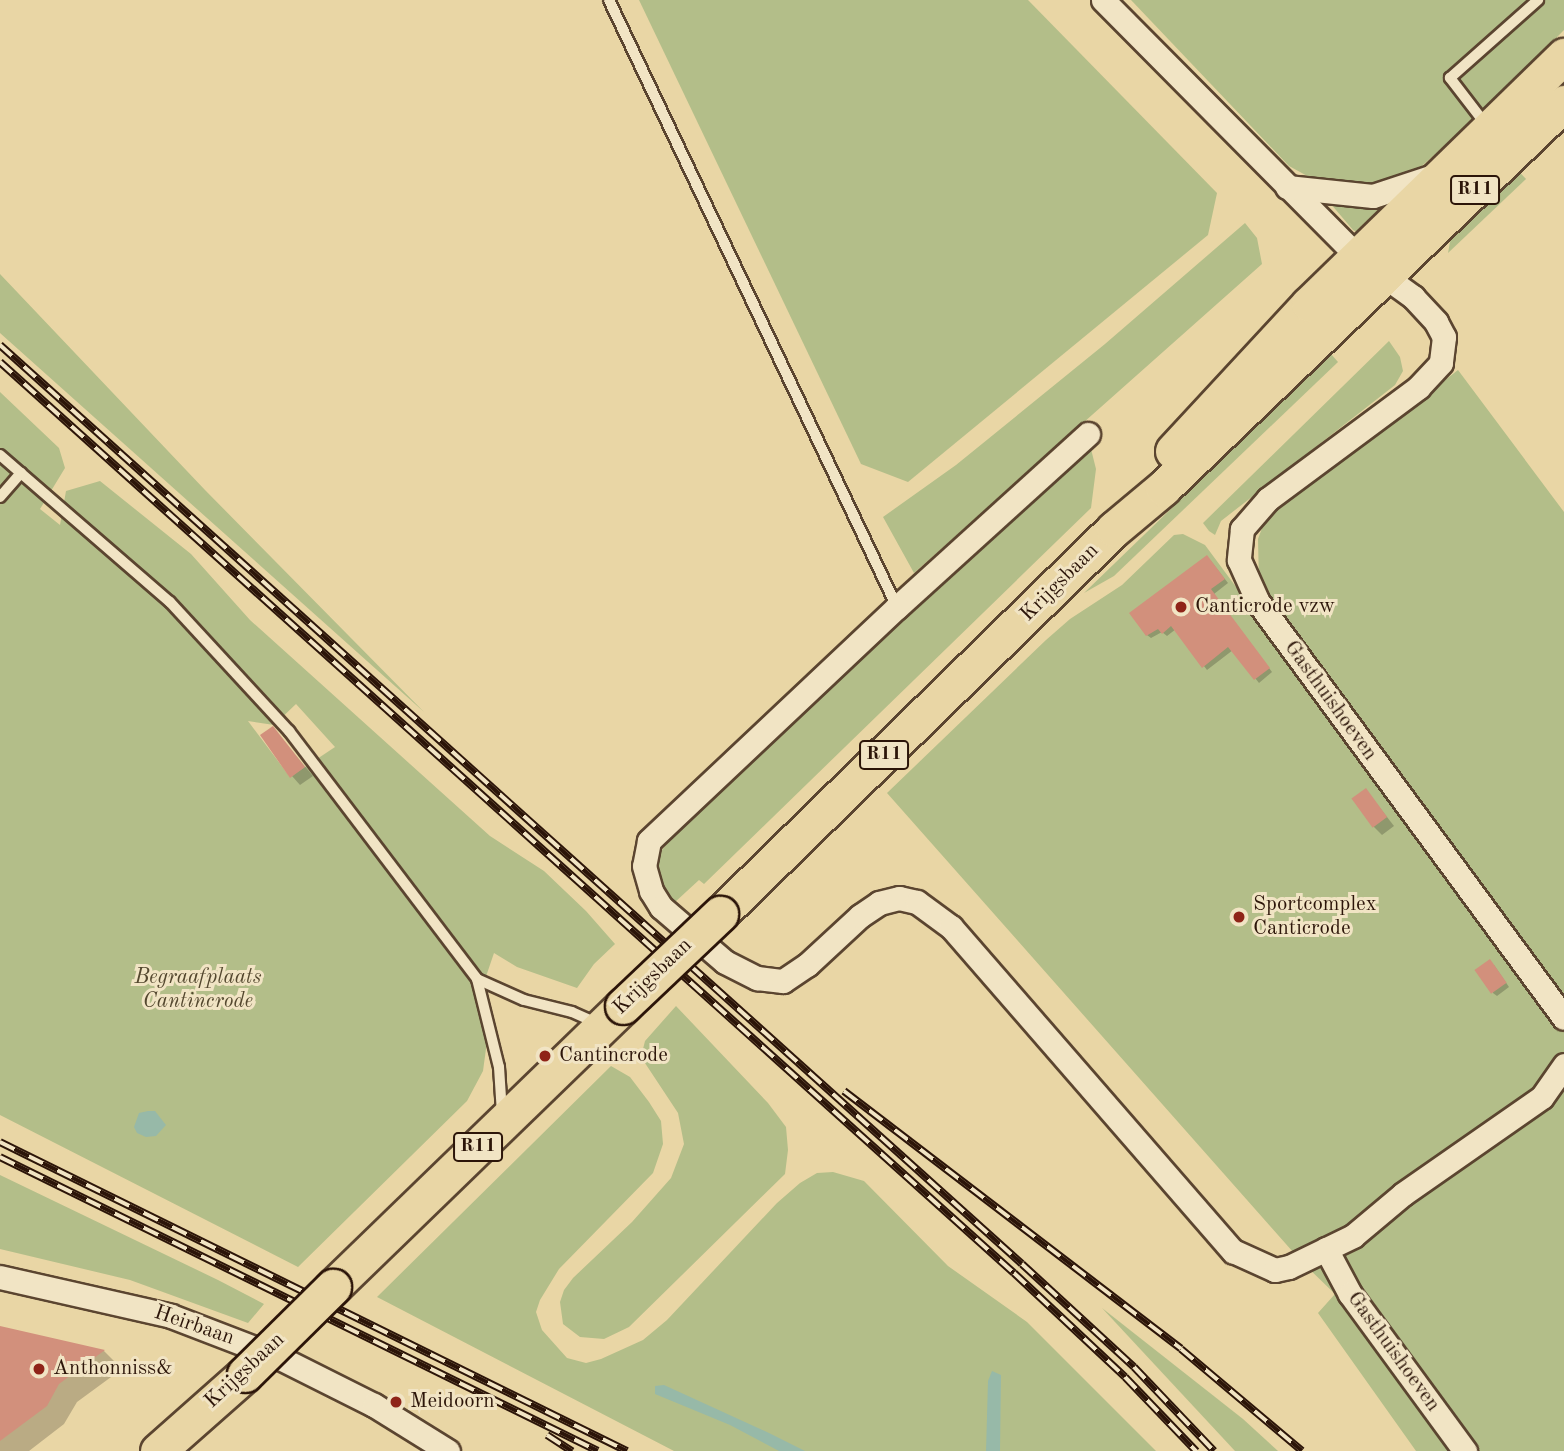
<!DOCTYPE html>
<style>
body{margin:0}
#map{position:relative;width:1564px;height:1451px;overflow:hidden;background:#e9d6a5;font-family:"Old Standard TT",serif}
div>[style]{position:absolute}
.green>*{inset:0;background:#b3be89}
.water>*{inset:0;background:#97b9a8}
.shadow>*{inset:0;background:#0003}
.building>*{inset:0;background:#d2907c;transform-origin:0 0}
.roads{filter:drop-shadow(2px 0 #5b4530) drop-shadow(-2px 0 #5b4530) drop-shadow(0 2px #5b4530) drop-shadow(0 -2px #5b4530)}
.lane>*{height:10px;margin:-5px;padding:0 5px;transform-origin:5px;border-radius:5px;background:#f1e4c4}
.street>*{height:23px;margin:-11.5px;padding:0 11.5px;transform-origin:11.5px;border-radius:11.5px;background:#f1e4c4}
.primary>*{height:35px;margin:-17.5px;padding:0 17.5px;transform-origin:17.5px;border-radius:17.5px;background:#e9d6a5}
.rail>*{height:8px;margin-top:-4px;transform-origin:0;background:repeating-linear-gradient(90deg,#f1e4c4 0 16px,#2c1509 0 32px);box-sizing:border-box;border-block:2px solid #2c1509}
.bridges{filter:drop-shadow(2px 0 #2c1509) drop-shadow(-2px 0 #2c1509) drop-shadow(0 2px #2c1509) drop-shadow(0 -2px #2c1509)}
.primary-bridge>*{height:35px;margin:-17.5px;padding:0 17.5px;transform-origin:17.5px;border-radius:17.5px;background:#e9d6a5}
.dots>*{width:19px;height:19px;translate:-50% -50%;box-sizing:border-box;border:4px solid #f1e4c4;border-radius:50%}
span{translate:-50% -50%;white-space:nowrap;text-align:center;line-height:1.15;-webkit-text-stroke:6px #f1e4c4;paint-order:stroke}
.shield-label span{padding:2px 5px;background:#f1e4c4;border:2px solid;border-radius:5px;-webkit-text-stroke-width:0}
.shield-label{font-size:19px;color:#2c1509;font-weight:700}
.street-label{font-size:21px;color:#2c1509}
.poi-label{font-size:21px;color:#2c1509}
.left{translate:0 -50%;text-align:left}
.park-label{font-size:21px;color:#54482f;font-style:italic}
</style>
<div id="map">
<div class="green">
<div style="clip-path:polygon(639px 0,1028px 0,1217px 193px,1208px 235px,908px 482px,861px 464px)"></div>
<div style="clip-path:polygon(1131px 0,1564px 0,1564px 30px,1485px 110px,1414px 173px,1363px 188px,1311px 178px,1289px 166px)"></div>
<div style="clip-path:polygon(1511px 163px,1526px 179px,1448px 253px,1452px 231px)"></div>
<div style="clip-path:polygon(1390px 202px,1365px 236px,1353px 230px,1330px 203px,1362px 206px)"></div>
<div style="clip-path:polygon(1245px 223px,1257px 238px,1262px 264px,914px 573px,883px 517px,956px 465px,1105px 344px)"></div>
<div style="clip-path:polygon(0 274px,205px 490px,424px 712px,0 333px)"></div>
<div style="clip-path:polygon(1389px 341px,1400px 357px,1403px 371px,1395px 385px,1221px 521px,1215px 535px,1209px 531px,1203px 523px)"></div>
<div style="clip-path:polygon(1331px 354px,1338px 362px,1114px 576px,1084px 593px)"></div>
<div style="clip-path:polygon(1458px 370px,1564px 512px,1564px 1451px,1416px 1451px,1318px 1313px,1335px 1294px,1301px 1261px,887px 793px,1046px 640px,1070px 619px,1122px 585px,1174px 535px,1183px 534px,1205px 545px,1242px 595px,1259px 584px,1258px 539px,1265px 520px)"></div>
<div style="clip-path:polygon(evenodd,0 392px,59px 448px,65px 468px,40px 509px,60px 525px,66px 491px,100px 481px,191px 554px,250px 620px,490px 836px,544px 871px,586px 911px,615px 944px,594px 964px,577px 988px,517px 967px,494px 953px,479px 997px,488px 1034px,483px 1071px,467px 1101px,298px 1267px,0 1115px,0 392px,296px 704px,335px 747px,290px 777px,248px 721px,274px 725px,296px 704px)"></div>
<div style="clip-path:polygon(1091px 449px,1096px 469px,1091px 508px,704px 884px,699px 880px,674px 903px,662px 893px,657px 864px,661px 851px,671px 839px,846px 667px,1027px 501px)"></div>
<div style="clip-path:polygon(676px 1006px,768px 1103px,786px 1127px,788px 1150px,785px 1174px,629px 1327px,604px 1339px,580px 1337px,563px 1324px,560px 1302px,564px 1290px,573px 1278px,632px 1222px,671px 1178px,684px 1144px,678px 1113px,641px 1057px,645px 1041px)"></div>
<div style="clip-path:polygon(611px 1066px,630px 1077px,649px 1102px,661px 1121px,663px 1144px,653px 1173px,559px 1269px,540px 1300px,536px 1312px,542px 1330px,567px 1358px,586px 1363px,601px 1359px,643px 1340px,667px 1320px,777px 1203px,800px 1183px,817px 1173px,833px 1172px,864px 1181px,948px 1266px,1027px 1322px,1156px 1451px,674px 1451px,377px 1297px)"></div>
<div style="clip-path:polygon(0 1175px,218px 1280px,264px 1304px,248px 1323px,130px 1280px,0 1249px)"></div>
<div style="clip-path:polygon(1102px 1308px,1243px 1419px,1278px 1451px,1235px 1451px)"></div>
</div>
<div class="water">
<div style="clip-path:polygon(148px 1111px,155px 1111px,166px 1125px,156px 1136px,146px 1137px,137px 1133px,134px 1127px,139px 1113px)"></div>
<div style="clip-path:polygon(992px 1371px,1001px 1375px,1000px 1451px,986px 1451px,988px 1381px)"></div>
<div style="clip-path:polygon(664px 1385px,769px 1433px,805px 1451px,779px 1451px,730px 1425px,655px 1394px,655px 1386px)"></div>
</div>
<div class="shadow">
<div style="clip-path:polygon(1211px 561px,1228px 583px,1214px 594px,1272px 672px,1259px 683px,1233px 650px,1207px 670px,1176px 629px,1167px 636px,1162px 632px,1151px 638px,1147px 635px)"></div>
<div style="clip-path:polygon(273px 728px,313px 776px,300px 785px,292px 776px)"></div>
<div style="clip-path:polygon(1366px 790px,1394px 826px,1382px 835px,1373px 826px)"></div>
<div style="clip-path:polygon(1494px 965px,1509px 987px,1497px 996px,1493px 993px)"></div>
<div style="clip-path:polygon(0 1328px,104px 1351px,122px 1369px,77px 1402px,64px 1424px,29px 1451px,0 1451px)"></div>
</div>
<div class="building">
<div style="clip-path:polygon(1207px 555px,1225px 579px,1211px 589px,1270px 668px,1254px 680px,1228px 647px,1202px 668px,1171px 626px,1162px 634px,1158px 629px,1146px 636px,1129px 613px)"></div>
<div style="clip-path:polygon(273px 726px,305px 767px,290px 778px,260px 735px)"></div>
<div style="left:1366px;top:788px;width:36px;height:18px;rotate:54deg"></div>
<div style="left:1490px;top:959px;width:29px;height:19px;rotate:55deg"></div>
<div style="clip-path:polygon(0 1326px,105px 1350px,59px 1384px,47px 1406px,0 1441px)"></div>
</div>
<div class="roads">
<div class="lane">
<div style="left:609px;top:0;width:672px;rotate:64.62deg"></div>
<div style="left:1487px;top:126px;width:61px;rotate:-127.6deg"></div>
<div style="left:1450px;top:78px;width:118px;rotate:-41.6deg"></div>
<div style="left:0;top:455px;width:225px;rotate:40.9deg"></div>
<div style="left:170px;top:602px;width:176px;rotate:47.3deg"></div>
<div style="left:289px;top:731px;width:311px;rotate:52.8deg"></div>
<div style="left:477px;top:979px;width:91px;rotate:76deg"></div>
<div style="left:499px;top:1067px;width:46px;rotate:86.3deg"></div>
<div style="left:0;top:497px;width:32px;rotate:-49deg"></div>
<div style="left:477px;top:979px;width:51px;rotate:24.1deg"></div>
<div style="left:524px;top:1000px;width:49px;rotate:14deg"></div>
<div style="left:572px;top:1012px;width:30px;rotate:24deg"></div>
</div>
<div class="street">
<div style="left:1103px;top:0;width:363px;rotate:45.2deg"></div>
<div style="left:1359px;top:258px;width:67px;rotate:35.8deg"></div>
<div style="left:1413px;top:297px;width:34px;rotate:47deg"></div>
<div style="left:1436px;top:322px;width:17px;rotate:62deg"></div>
<div style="left:1444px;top:337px;width:26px;rotate:97deg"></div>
<div style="left:1441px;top:363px;width:33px;rotate:133deg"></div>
<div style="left:1419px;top:387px;width:188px;rotate:143.4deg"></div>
<div style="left:1268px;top:499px;width:40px;rotate:131deg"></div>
<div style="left:1242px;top:529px;width:31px;rotate:96deg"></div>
<div style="left:1239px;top:560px;width:46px;rotate:65.7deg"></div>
<div style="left:1258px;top:602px;width:516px;rotate:53.66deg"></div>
<div style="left:1287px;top:187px;width:86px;rotate:6deg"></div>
<div style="left:1373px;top:196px;width:63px;rotate:-18.4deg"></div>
<div style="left:1088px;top:434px;width:258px;rotate:137.8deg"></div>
<div style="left:897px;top:607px;width:341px;rotate:136.7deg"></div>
<div style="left:649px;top:841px;width:25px;rotate:101deg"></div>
<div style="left:644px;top:866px;width:26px;rotate:74deg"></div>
<div style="left:651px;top:891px;width:19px;rotate:58deg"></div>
<div style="left:661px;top:907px;width:84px;rotate:40.7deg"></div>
<div style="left:725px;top:962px;width:36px;rotate:27deg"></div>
<div style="left:757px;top:978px;width:26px;rotate:7deg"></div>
<div style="left:783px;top:981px;width:29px;rotate:-34deg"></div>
<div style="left:807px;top:965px;width:72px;rotate:-42.8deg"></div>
<div style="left:860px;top:916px;width:23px;rotate:-34deg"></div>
<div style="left:879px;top:903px;width:21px;rotate:-14deg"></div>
<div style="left:899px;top:898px;width:18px;rotate:13deg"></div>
<div style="left:917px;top:902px;width:42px;rotate:36.3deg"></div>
<div style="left:951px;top:927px;width:430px;rotate:49deg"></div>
<div style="left:1233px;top:1251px;width:46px;rotate:24.3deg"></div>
<div style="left:1275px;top:1270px;width:14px;rotate:-12deg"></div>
<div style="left:1289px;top:1267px;width:71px;rotate:-25.8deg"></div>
<div style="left:1353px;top:1236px;width:65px;rotate:-40deg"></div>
<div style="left:1403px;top:1194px;width:169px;rotate:-34.9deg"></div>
<div style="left:1542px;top:1097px;width:39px;rotate:-55deg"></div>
<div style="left:1326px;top:1249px;width:51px;rotate:61.9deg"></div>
<div style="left:1350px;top:1294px;width:195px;rotate:53.8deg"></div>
<div style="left:0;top:1277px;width:175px;rotate:12.8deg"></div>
<div style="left:171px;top:1316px;width:115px;rotate:21deg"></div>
<div style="left:278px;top:1357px;width:107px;rotate:26.6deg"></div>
<div style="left:374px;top:1405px;width:87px;rotate:31.9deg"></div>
</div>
<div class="primary">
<div style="left:1173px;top:451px;width:200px;rotate:-47.2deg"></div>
<div style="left:1309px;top:304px;width:356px;rotate:-44.2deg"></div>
<div style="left:720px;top:914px;width:551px;rotate:-44.34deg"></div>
<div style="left:1114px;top:529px;width:64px;rotate:-39.9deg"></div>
<div style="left:1163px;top:488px;width:556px;rotate:-43.83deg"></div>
<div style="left:333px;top:1287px;width:404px;rotate:-44.1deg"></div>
<div style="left:158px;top:1451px;width:116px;rotate:-41.5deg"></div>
</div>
</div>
<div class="rail">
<div style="left:0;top:345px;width:1374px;rotate:41.96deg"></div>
<div style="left:1022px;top:1264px;width:152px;rotate:42.6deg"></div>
<div style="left:1134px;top:1367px;width:116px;rotate:46.4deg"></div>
<div style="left:0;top:362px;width:1363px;rotate:41.94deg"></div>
<div style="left:1014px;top:1273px;width:152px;rotate:43.1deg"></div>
<div style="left:1125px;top:1377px;width:103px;rotate:46.2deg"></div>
<div style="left:844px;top:1091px;width:424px;rotate:37.4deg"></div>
<div style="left:1181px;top:1349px;width:158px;rotate:40.1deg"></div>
<div style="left:0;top:1142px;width:699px;rotate:26.24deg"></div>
<div style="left:0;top:1157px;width:666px;rotate:26.18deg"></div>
<div style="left:547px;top:1435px;width:30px;rotate:33deg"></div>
</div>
<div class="bridges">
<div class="primary-bridge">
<div style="left:623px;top:1006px;width:134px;rotate:-43.5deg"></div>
<div style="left:245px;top:1374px;width:124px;rotate:-44.7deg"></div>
</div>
</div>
<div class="dots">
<div style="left:1181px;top:607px;background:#8f2418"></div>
<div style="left:1239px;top:917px;background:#8f2418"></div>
<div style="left:545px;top:1056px;background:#8f2418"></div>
<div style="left:39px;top:1369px;background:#8f2418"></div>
<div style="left:396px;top:1402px;background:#8f2418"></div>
</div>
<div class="shield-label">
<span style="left:1475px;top:190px">R11</span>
<span style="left:884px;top:755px">R11</span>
<span style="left:478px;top:1147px">R11</span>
</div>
<div class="street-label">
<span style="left:1060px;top:583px;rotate:-45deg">Krijgsbaan</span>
<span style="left:1330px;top:701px;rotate:54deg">Gasthuishoeven</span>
<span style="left:653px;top:977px;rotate:-44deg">Krijgsbaan</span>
<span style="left:194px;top:1326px;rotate:19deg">Heirbaan</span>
<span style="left:1393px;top:1352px;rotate:54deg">Gasthuishoeven</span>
<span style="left:245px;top:1371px;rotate:-43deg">Krijgsbaan</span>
</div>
<div class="poi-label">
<span class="left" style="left:1195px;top:607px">Canticrode vzw</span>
<span class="left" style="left:1253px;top:917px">Sportcomplex<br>Canticrode</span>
<span class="left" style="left:559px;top:1056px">Cantincrode</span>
<span class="left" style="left:53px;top:1369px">Anthonniss&amp;</span>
<span class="left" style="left:410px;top:1402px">Meidoorn</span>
</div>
<div class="park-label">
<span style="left:198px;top:990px">Begraafplaats<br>Cantincrode</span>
</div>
</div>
